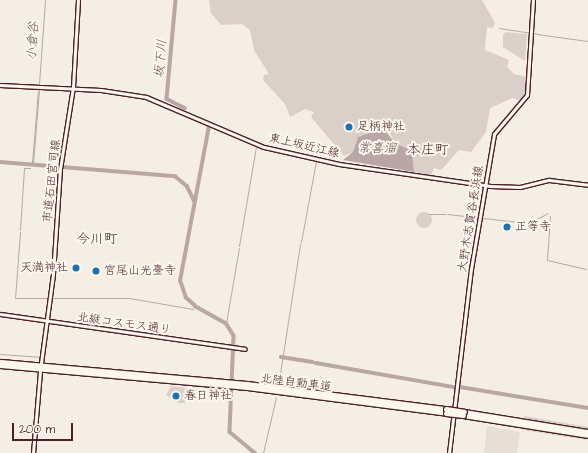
<!DOCTYPE html>
<meta charset="utf-8">
<style>
body{margin:0}
#map{position:relative;width:588px;height:453px;overflow:hidden;background:#f4eee4;font-family:"Architects Daughter","Klee One",sans-serif}
div>[style]{position:absolute}
.built>*{inset:0;background:#e7dfd6}
.green>*{inset:0;background:#dbd0c9}
.round{border-radius:50%}
.water>*{inset:0;background:#baa7a5}
.stream>*{height:1px;margin:-0.5px;padding:0 0.5px;transform-origin:0.5px;border-radius:0.5px;background:#baa7a5}
.river>*{height:3.5px;margin:-1.75px;padding:0 1.75px;transform-origin:1.75px;border-radius:1.75px;background:#baa7a5}
.roads{filter:drop-shadow(1px 0 #4a1f2b) drop-shadow(-1px 0 #4a1f2b) drop-shadow(0 1px #4a1f2b) drop-shadow(0 -1px #4a1f2b)}
.secondary>*{height:3px;margin:-1.5px;padding:0 1.5px;transform-origin:1.5px;border-radius:1.5px;background:#fbf7ec}
.highway>*{height:5px;margin:-2.5px;padding:0 2.5px;transform-origin:2.5px;border-radius:2.5px;background:#fbf7ec}
.bridges{filter:drop-shadow(1px 0 #4a1f2b) drop-shadow(-1px 0 #4a1f2b) drop-shadow(0 1px #4a1f2b) drop-shadow(0 -1px #4a1f2b)}
.highway-bridge>*{height:5px;margin:-2.5px;padding:0 2.5px;transform-origin:2.5px;border-radius:2.5px;background:#fbf7ec}
.dots>*{width:11px;height:11px;translate:-50% -50%;box-sizing:border-box;border:2px solid #fbf7ec;border-radius:50%}
span{translate:-50% -50%;white-space:nowrap;text-align:center;line-height:1.15;-webkit-text-stroke:4px #fbf7ec;paint-order:stroke}
.poi-label{font-size:12px;color:#4a1f2b}
.left{translate:0 -50%;text-align:left}
.right{translate:-100% -50%;text-align:right}
.street-label{font-size:12px;color:#4a1f2b}
.water-label{font-size:13px;color:#714f56;font-style:italic}
.quarter-label{font-size:14px;color:#4a1f2b}
.scale{position:absolute;left:12px;top:423px;width:61px;height:18px;box-sizing:border-box;border:2px solid #4a1f2b;border-top:0;padding-left:5px;font-size:12px;line-height:14px;white-space:nowrap;color:#4a1f2b;-webkit-text-stroke:3px #fbf7ec;paint-order:stroke}
</style>
<div id="map">
<div class="built">
<div style="clip-path:polygon(487px 426px,520px 432px,517px 453px,484px 453px)"></div>
</div>
<div class="green">
<div style="clip-path:polygon(209px 0,482px 0,495px 23px,493px 28px,487px 27px,485px 50px,509px 60px,507px 67px,514px 74px,527px 77px,525px 93px,522px 101px,512px 98px,490px 108px,486px 132px,471px 152px,459px 150px,441px 170px,434px 168px,431px 175px,414px 172px,412px 151px,394px 142px,390px 133px,377px 130px,358px 137px,353px 152px,344px 156px,311px 117px,314px 112px,305px 109px,290px 117px,285px 104px,263px 80px,264px 75px,269px 74px,254px 50px,250px 30px,242px 24px,221px 25px,211px 13px)"></div>
<div style="clip-path:polygon(506px 32px,527px 34px,525px 61px,503px 47px,503px 34px)"></div>
<div class="round" style="left:416px;top:212px;width:16px;height:16px"></div>
<div style="clip-path:polygon(171px 386px,187px 388px,185px 403px,178px 403px,166px 395px)"></div>
<div style="clip-path:polygon(525px 416px,588px 427px,588px 429px,524px 419px)"></div>
<div style="clip-path:polygon(523px 427px,587px 438px,587px 440px,523px 430px)"></div>
</div>
<div class="water">
<div style="clip-path:polygon(377px 130px,385px 130px,394px 142px,412px 151px,414px 172px,343px 160px,353px 152px,358px 137px)"></div>
</div>
<div class="stream">
<div style="left:499px;top:28px;width:31px;rotate:9deg"></div>
<div style="left:533px;top:33px;width:10px;rotate:11deg"></div>
<div style="left:544px;top:35px;width:44px;rotate:7.8deg"></div>
<div style="left:39px;top:84px;width:84px;rotate:-85.9deg"></div>
<div style="left:32px;top:162px;width:71px;rotate:-85.2deg"></div>
<div style="left:33px;top:164px;width:75px;rotate:-85.4deg"></div>
<div style="left:429px;top:214px;width:16px"></div>
<div style="left:447px;top:214px;width:82px;rotate:6.3deg"></div>
<div style="left:529px;top:223px;width:21px;rotate:-28deg"></div>
<div style="left:550px;top:216px;width:44px;rotate:93.9deg"></div>
<div style="left:547px;top:260px;width:40px;rotate:13deg"></div>
<div style="left:20px;top:230px;width:62px;rotate:-86.3deg"></div>
<div style="left:24px;top:168px;width:6px"></div>
<div style="left:20px;top:232px;width:66px;rotate:94.3deg"></div>
<div style="left:15px;top:298px;width:114px"></div>
<div style="left:129px;top:298px;width:65px;rotate:9.8deg"></div>
<div style="left:301px;top:242px;width:82px;rotate:-79.5deg"></div>
<div style="left:239px;top:246px;width:100px;rotate:-80.3deg"></div>
<div style="left:194px;top:307px;width:1px;rotate:-45deg"></div>
<div style="left:226px;top:323px;width:76px;rotate:-80.2deg"></div>
<div style="left:0;top:354px;width:39px;rotate:4deg"></div>
<div style="left:279px;top:380px;width:138px;rotate:-81.2deg"></div>
<div style="left:263px;top:453px;width:57px;rotate:-76.9deg"></div>
</div>
<div class="river">
<div style="left:176px;top:0;width:99px;rotate:95.2deg"></div>
<div style="left:167px;top:99px;width:20px;rotate:27deg"></div>
<div style="left:0;top:162px;width:176px;rotate:4.6deg"></div>
<div style="left:175px;top:176px;width:16px;rotate:40deg"></div>
<div style="left:187px;top:186px;width:16px;rotate:63deg"></div>
<div style="left:195px;top:306px;width:12px;rotate:-138deg"></div>
<div style="left:186px;top:298px;width:18px;rotate:-109deg"></div>
<div style="left:180px;top:281px;width:158px;rotate:-79.4deg"></div>
<div style="left:209px;top:126px;width:5px;rotate:-143deg"></div>
<div style="left:195px;top:306px;width:35px;rotate:29deg"></div>
<div style="left:226px;top:323px;width:15px;rotate:58deg"></div>
<div style="left:234px;top:336px;width:96px;rotate:92.4deg"></div>
<div style="left:230px;top:432px;width:33px;rotate:40deg"></div>
<div style="left:281px;top:357px;width:32px;rotate:9deg"></div>
<div style="left:316px;top:363px;width:140px;rotate:9.9deg"></div>
<div style="left:460px;top:387px;width:130px;rotate:9.3deg"></div>
</div>
<div class="roads">
<div class="secondary">
<div style="left:0;top:85px;width:101px;rotate:2.8deg"></div>
<div style="left:101px;top:90px;width:46px;rotate:8.8deg"></div>
<div style="left:146px;top:97px;width:128px;rotate:23deg"></div>
<div style="left:264px;top:147px;width:77px;rotate:12.8deg"></div>
<div style="left:339px;top:164px;width:153px;rotate:8.3deg"></div>
<div style="left:490px;top:186px;width:30px;rotate:2deg"></div>
<div style="left:520px;top:187px;width:30px;rotate:-14deg"></div>
<div style="left:549px;top:180px;width:39px;rotate:7deg"></div>
<div style="left:0;top:314px;width:247px;rotate:8.1deg"></div>
<div style="left:41px;top:363px;width:90px;rotate:-82.3deg"></div>
<div style="left:53px;top:274px;width:105px;rotate:-86.2deg"></div>
<div style="left:60px;top:169px;width:83px;rotate:-81deg"></div>
<div style="left:73px;top:87px;width:87px;rotate:-86.7deg"></div>
<div style="left:33px;top:453px;width:82px;rotate:-85.1deg"></div>
<div style="left:449px;top:453px;width:185px;rotate:-83.2deg"></div>
<div style="left:471px;top:269px;width:137px;rotate:-80.3deg"></div>
<div style="left:494px;top:134px;width:51px;rotate:-49.8deg"></div>
<div style="left:527px;top:95px;width:95px;rotate:-86.4deg"></div>
</div>
<div class="highway">
<div style="left:0;top:362px;width:248px;rotate:5.1deg"></div>
<div style="left:247px;top:384px;width:201px;rotate:7.2deg"></div>
<div style="left:0;top:365px;width:248px;rotate:5.1deg"></div>
<div style="left:247px;top:387px;width:201px;rotate:7.4deg"></div>
<div style="left:464px;top:412px;width:126px;rotate:9.2deg"></div>
<div style="left:463px;top:415px;width:127px;rotate:9.1deg"></div>
</div>
</div>
<div class="bridges">
<div class="highway-bridge">
<div style="left:446px;top:409px;width:18px;rotate:9deg"></div>
<div style="left:446px;top:413px;width:17px;rotate:7deg"></div>
</div>
</div>
<div class="dots">
<div style="left:349px;top:127px;background:#1f6fb2"></div>
<div style="left:507px;top:227px;background:#1f6fb2"></div>
<div style="left:76px;top:268px;background:#1f6fb2"></div>
<div style="left:96px;top:271px;background:#1f6fb2"></div>
<div style="left:176px;top:396px;background:#1f6fb2"></div>
</div>
<div class="poi-label">
<span class="left" style="left:357px;top:127px">足柄神社</span>
<span class="left" style="left:515px;top:227px">正等寺</span>
<span class="right" style="left:68px;top:268px">天満神社</span>
<span class="left" style="left:104px;top:271px">宮尾山光臺寺</span>
<span class="left" style="left:184px;top:396px">春日神社</span>
</div>
<div class="street-label">
<span style="left:304px;top:146px;rotate:13deg">東上坂近江線</span>
<span style="left:52px;top:181px;rotate:-84deg">市道石田宮司線</span>
<span style="left:471px;top:219px;rotate:-81deg">大野木志賀谷長浜線</span>
<span style="left:124px;top:324px;rotate:8deg">北縦コスモス通り</span>
<span style="left:296px;top:383px;rotate:7deg">北陸自動車道</span>
</div>
<div class="water-label">
<span style="left:33px;top:41px;rotate:-86deg">小倉谷</span>
<span style="left:161px;top:59px;rotate:-85deg">坂下川</span>
<span style="left:377px;top:148px">常喜溜</span>
</div>
<div class="quarter-label">
<span style="left:428px;top:150px">本庄町</span>
<span style="left:97px;top:239px">今川町</span>
</div>
<div class="scale">200 m</div>
</div>
